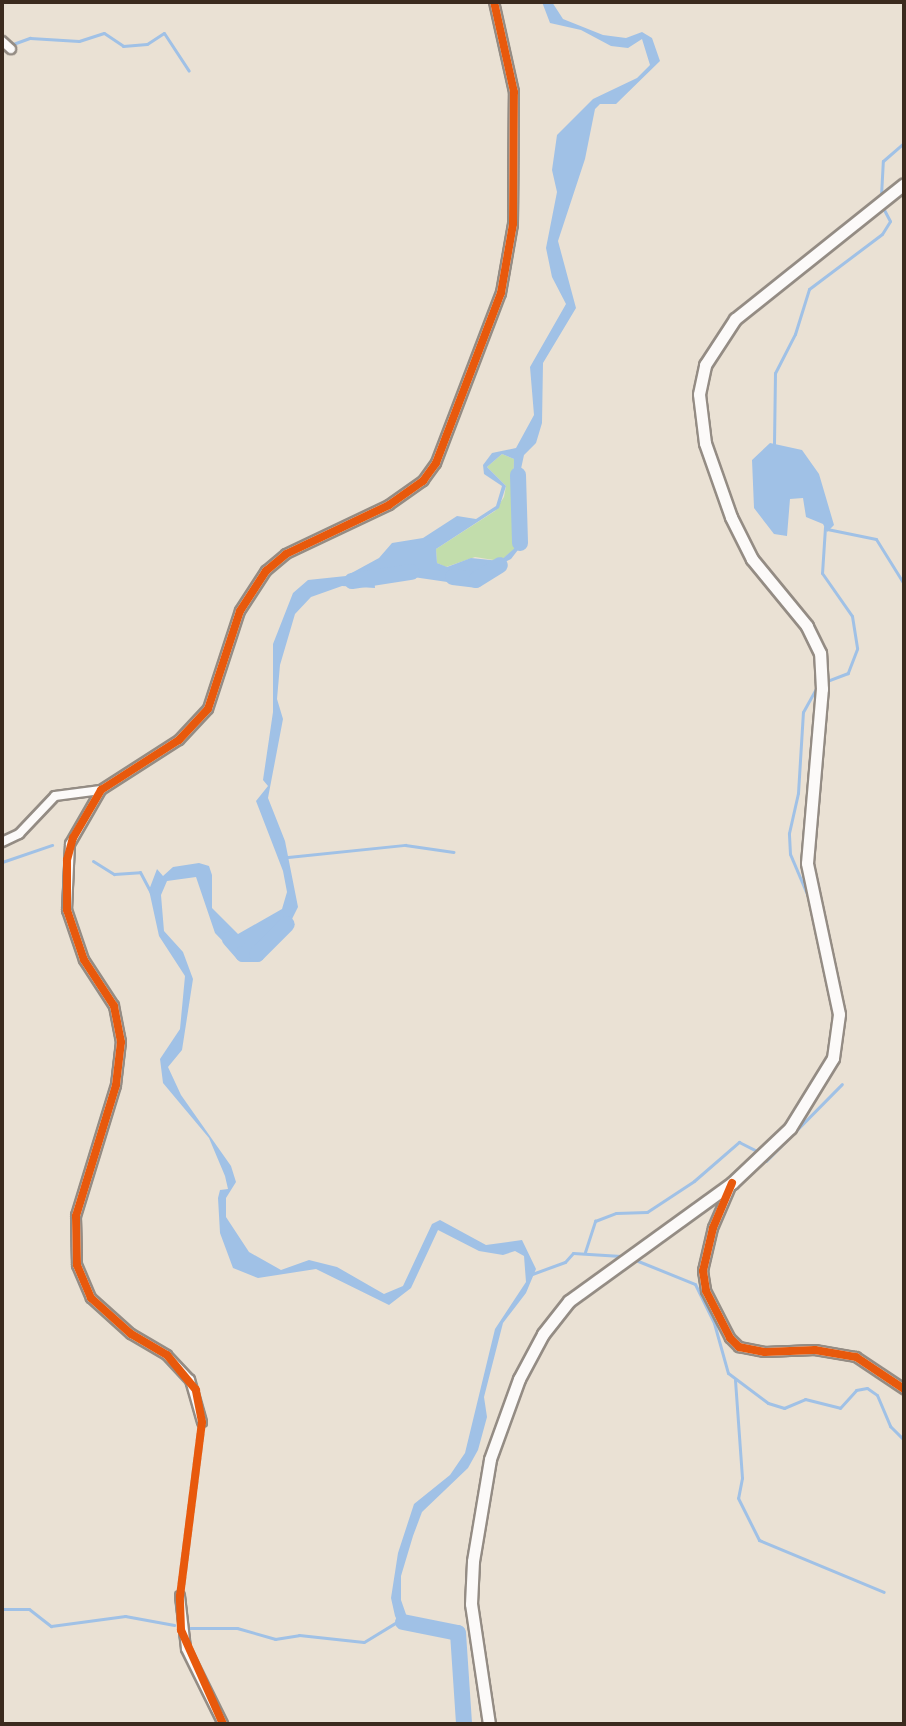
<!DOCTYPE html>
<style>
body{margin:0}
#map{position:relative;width:906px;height:1726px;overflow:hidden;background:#eae1d4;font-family:"IM FELL Great Primer",serif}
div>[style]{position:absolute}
.green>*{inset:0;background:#c2ddac}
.water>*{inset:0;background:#a0c1e6}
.stream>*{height:3px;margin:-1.5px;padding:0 1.5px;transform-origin:1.5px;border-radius:1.5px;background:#a0c1e6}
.river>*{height:16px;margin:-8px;padding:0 8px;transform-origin:8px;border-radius:8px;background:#a0c1e6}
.street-tunnel>*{height:8px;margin-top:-4px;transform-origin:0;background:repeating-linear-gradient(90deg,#c7bcb0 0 8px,transparent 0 12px)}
.roads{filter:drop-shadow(2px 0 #948c84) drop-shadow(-2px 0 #948c84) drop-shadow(0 2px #948c84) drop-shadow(0 -2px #948c84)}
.street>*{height:8px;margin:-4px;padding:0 4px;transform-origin:4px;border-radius:4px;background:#fcfaf9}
.secondary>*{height:11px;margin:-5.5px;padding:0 5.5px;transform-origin:5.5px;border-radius:5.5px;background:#fcfaf9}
.cycleway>*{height:8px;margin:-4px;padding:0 4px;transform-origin:4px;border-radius:4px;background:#e8590c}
span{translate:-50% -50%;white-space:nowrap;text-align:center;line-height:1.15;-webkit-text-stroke:7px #f7f3e8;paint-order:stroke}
.frame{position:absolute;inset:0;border:4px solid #3b2a1e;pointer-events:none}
</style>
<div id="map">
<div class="green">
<div style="clip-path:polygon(502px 454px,514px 459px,513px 492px,520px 521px,517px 547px,500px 561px,475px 557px,446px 567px,437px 563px,436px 549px,495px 511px,504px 497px,506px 486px,487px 467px)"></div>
</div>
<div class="water">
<div style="clip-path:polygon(evenodd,542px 2px,552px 2px,563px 19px,603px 35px,626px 38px,642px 32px,652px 38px,660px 61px,616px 104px,600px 104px,595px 109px,585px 159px,558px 241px,576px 308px,543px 363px,542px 423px,536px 443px,524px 455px,519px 478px,525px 513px,521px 546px,511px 559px,461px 584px,379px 572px,374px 576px,375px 588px,342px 586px,311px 597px,295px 614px,280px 665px,277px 699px,283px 719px,268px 798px,285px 841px,298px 907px,284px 935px,239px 958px,215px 933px,196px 877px,167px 881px,161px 895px,164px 931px,183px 952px,193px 979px,182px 1050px,168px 1067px,181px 1095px,231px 1166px,236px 1182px,226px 1198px,226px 1217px,249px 1252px,281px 1270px,309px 1260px,337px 1267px,384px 1294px,403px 1286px,432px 1224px,440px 1220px,486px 1245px,522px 1240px,536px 1269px,526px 1293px,503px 1323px,484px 1397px,487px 1417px,478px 1450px,468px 1468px,422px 1512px,413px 1536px,401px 1576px,401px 1600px,408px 1620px,425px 1624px,415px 1631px,400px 1626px,395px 1616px,391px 1598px,398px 1553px,414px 1504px,450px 1475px,465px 1453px,495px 1329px,526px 1282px,524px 1256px,515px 1251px,503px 1255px,479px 1251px,438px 1230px,411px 1288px,389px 1305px,316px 1269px,258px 1278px,233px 1268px,220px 1233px,218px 1198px,220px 1190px,228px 1189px,225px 1176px,209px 1138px,163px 1083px,160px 1059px,180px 1029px,185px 976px,159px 936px,149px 890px,157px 869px,163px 876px,173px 867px,199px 863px,209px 866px,212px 875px,212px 908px,238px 934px,282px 909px,287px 892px,283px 871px,256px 801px,268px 786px,263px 780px,273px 712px,273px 644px,293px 593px,308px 580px,346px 576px,379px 558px,392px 543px,423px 538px,457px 516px,476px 519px,496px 506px,502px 486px,484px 474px,483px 465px,492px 453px,516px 448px,534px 415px,530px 367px,566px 304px,552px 277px,546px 248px,557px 192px,552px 170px,557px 135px,593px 99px,637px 78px,650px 65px,642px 39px,628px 48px,611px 46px,581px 30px,550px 23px,542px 2px,502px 454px,514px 459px,513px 490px,520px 521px,516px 547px,500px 561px,471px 558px,447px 567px,437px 563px,436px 549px,499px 508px,506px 486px,487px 467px,502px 454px)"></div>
<div style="clip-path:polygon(770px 443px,802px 450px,819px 474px,834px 525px,827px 532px,823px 524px,806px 517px,803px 498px,790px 499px,787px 536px,774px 534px,754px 508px,752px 460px)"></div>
</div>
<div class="stream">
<div style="left:2px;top:48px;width:30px;rotate:-20deg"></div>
<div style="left:30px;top:38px;width:49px;rotate:3.5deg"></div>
<div style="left:79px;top:41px;width:26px;rotate:-18deg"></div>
<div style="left:104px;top:33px;width:23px;rotate:34deg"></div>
<div style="left:123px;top:46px;width:24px;rotate:-5deg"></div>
<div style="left:147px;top:44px;width:20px;rotate:-33deg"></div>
<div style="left:164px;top:33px;width:45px;rotate:56.7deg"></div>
<div style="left:881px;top:196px;width:35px;rotate:-87deg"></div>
<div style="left:883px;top:161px;width:28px;rotate:-41deg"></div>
<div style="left:774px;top:444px;width:71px;rotate:-89.2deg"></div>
<div style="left:775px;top:373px;width:44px;rotate:-62.9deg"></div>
<div style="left:795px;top:334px;width:47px;rotate:-72.7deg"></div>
<div style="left:809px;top:289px;width:91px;rotate:-37deg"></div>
<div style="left:882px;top:234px;width:15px;rotate:-58deg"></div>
<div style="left:890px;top:221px;width:15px;rotate:-118deg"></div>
<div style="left:825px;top:527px;width:46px;rotate:93.7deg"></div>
<div style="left:822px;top:573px;width:52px;rotate:55.1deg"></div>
<div style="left:852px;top:616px;width:33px;rotate:81deg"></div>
<div style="left:857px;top:649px;width:26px;rotate:111deg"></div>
<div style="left:848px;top:673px;width:25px;rotate:159deg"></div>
<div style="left:827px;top:529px;width:50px;rotate:11.5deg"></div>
<div style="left:876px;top:539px;width:53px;rotate:58.1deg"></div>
<div style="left:288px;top:857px;width:118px;rotate:-5.9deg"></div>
<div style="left:405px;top:845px;width:49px;rotate:8.1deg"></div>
<div style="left:93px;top:861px;width:25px;rotate:32deg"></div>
<div style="left:114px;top:874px;width:26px;rotate:-4deg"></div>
<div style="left:140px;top:872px;width:24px;rotate:62deg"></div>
<div style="left:2px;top:862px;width:53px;rotate:-18.8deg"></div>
<div style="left:807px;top:894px;width:43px;rotate:-113deg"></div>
<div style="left:790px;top:854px;width:21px;rotate:-93deg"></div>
<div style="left:789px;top:833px;width:41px;rotate:-77.3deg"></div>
<div style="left:798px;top:793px;width:81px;rotate:-86.5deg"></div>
<div style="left:803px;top:712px;width:31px;rotate:-61deg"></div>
<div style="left:766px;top:1161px;width:108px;rotate:-45.4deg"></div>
<div style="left:585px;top:1252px;width:33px;rotate:-72deg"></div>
<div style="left:595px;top:1221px;width:22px;rotate:-21deg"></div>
<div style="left:616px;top:1213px;width:31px;rotate:-2deg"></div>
<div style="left:647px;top:1212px;width:56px;rotate:-33.4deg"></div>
<div style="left:694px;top:1181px;width:60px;rotate:-40.9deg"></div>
<div style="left:739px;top:1142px;width:18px;rotate:27deg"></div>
<div style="left:638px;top:1261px;width:61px;rotate:22deg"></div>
<div style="left:695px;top:1284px;width:43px;rotate:64deg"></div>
<div style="left:714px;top:1323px;width:52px;rotate:74.4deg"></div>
<div style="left:728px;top:1373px;width:50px;rotate:36.9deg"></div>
<div style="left:768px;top:1403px;width:17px;rotate:17deg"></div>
<div style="left:784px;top:1408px;width:23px;rotate:-23deg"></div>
<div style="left:805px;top:1399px;width:36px;rotate:14deg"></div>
<div style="left:840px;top:1408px;width:24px;rotate:-48deg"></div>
<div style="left:856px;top:1390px;width:11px;rotate:-10deg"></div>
<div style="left:867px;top:1388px;width:12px;rotate:35deg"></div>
<div style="left:877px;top:1395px;width:34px;rotate:67deg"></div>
<div style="left:890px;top:1426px;width:20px;rotate:45deg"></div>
<div style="left:532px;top:1274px;width:35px;rotate:-20deg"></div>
<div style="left:565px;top:1262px;width:12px;rotate:-48deg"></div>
<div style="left:573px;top:1253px;width:48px;rotate:3.6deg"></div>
<div style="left:735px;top:1380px;width:98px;rotate:85.9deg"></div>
<div style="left:742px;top:1478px;width:20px;rotate:101deg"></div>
<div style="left:738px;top:1498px;width:47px;rotate:63.4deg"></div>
<div style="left:759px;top:1540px;width:135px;rotate:22.6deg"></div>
<div style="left:2px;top:1609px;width:27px"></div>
<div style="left:29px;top:1609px;width:28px;rotate:38deg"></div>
<div style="left:51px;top:1626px;width:75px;rotate:-7.7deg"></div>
<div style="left:125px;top:1616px;width:50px;rotate:10.4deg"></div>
<div style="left:190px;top:1628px;width:47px"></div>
<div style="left:237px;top:1628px;width:40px;rotate:16deg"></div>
<div style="left:275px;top:1639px;width:24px;rotate:-9deg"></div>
<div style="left:299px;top:1635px;width:65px;rotate:6.1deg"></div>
<div style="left:364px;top:1642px;width:42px;rotate:-31.4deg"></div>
</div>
<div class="river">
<div style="left:518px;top:475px;width:68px;rotate:88.3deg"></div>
<div style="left:453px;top:577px;width:23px;rotate:7deg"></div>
<div style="left:476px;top:580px;width:28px;rotate:-32deg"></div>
<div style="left:352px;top:581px;width:60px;rotate:-8.7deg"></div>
<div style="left:230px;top:939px;width:20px;rotate:49deg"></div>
<div style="left:243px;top:954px;width:14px"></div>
<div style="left:257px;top:954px;width:42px;rotate:-45deg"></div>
<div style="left:403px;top:1622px;width:56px;rotate:11.3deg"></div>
<div style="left:458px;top:1633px;width:91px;rotate:86.2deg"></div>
</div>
<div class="street-tunnel">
<div style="left:180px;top:1596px;width:175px;rotate:-82.8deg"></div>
</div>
<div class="roads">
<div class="street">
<div style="left:2px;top:41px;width:12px;rotate:42deg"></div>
<div style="left:2px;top:842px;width:19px;rotate:-25deg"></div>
<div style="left:19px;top:834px;width:52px;rotate:-46.5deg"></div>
<div style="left:55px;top:796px;width:46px;rotate:-7.4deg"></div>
<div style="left:732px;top:1184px;width:48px;rotate:113.4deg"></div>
<div style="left:713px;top:1228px;width:44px;rotate:103.1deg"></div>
<div style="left:703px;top:1271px;width:20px;rotate:81deg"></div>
<div style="left:706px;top:1291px;width:53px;rotate:62.9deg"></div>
<div style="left:730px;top:1338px;width:13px;rotate:45deg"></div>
<div style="left:739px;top:1347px;width:26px;rotate:11deg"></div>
<div style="left:765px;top:1352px;width:50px;rotate:-2.3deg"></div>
<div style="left:815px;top:1350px;width:42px;rotate:9.7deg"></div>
<div style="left:856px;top:1357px;width:58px;rotate:33.7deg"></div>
<div style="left:202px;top:1422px;width:44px;rotate:-105.9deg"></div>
<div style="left:190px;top:1380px;width:34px;rotate:-133deg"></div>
<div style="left:167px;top:1355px;width:42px;rotate:-149.7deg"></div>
<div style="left:131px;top:1334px;width:54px;rotate:-138deg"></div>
<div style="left:91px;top:1298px;width:36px;rotate:-113deg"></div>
<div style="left:77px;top:1265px;width:49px;rotate:-91.2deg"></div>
<div style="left:76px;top:1216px;width:137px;rotate:-73deg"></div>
<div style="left:116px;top:1085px;width:43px;rotate:-83.4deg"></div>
<div style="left:121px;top:1042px;width:37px;rotate:-101deg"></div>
<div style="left:114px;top:1006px;width:55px;rotate:-123.1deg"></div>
<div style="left:84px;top:960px;width:53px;rotate:-108.8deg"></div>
<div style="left:67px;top:910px;width:66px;rotate:-87.4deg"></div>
<div style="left:70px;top:844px;width:62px;rotate:-60.1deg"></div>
<div style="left:101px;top:790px;width:93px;rotate:-32.7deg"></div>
<div style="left:179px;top:740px;width:42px;rotate:-46.9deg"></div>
<div style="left:208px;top:709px;width:103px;rotate:-71.9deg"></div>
<div style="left:240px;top:611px;width:48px;rotate:-57deg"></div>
<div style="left:266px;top:571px;width:26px;rotate:-40deg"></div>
<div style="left:286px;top:554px;width:114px;rotate:-25.4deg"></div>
<div style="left:389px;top:505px;width:42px;rotate:-35.2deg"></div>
<div style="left:423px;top:481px;width:22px;rotate:-54deg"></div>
<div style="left:436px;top:463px;width:182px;rotate:-69.1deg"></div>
<div style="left:501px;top:293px;width:70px;rotate:-80.1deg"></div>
<div style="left:513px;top:224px;width:132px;rotate:-89.6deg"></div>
<div style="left:514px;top:92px;width:92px;rotate:-102.5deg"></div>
<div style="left:180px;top:1596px;width:53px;rotate:83.5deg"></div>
<div style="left:186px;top:1649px;width:84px;rotate:63.7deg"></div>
</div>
<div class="secondary">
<div style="left:489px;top:1724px;width:121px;rotate:-98.5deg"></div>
<div style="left:471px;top:1604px;width:43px;rotate:-87.3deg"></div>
<div style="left:473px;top:1561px;width:103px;rotate:-80.5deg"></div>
<div style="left:490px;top:1459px;width:85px;rotate:-70.1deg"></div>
<div style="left:519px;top:1379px;width:51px;rotate:-61.9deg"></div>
<div style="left:543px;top:1334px;width:42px;rotate:-51.8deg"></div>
<div style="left:569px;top:1301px;width:201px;rotate:-35.9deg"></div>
<div style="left:732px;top:1183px;width:80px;rotate:-43.5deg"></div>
<div style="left:790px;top:1128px;width:82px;rotate:-58.4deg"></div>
<div style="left:833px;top:1058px;width:44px;rotate:-82.2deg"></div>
<div style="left:839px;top:1014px;width:154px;rotate:-102deg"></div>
<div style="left:807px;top:863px;width:175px;rotate:-85.1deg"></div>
<div style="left:822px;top:689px;width:36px;rotate:-93deg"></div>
<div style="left:820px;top:653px;width:30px;rotate:-116deg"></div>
<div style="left:807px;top:626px;width:87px;rotate:-129.4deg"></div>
<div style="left:752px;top:559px;width:47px;rotate:-116.6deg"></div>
<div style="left:731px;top:517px;width:78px;rotate:-109.4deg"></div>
<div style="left:705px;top:443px;width:49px;rotate:-97deg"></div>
<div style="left:699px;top:394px;width:30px;rotate:-78deg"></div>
<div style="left:705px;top:365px;width:55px;rotate:-56.9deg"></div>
<div style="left:735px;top:319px;width:216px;rotate:-38.6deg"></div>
</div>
</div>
<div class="cycleway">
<div style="left:732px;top:1183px;width:49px;rotate:112.9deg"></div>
<div style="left:713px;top:1228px;width:44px;rotate:103.1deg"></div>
<div style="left:703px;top:1271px;width:20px;rotate:81deg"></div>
<div style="left:706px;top:1291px;width:53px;rotate:62.9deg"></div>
<div style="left:730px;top:1338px;width:13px;rotate:45deg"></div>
<div style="left:739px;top:1347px;width:26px;rotate:11deg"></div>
<div style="left:765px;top:1352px;width:50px;rotate:-2.3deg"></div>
<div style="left:815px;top:1350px;width:42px;rotate:9.7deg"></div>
<div style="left:856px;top:1357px;width:58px;rotate:33.7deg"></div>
<div style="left:223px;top:1724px;width:103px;rotate:-114.1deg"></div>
<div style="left:181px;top:1630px;width:34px;rotate:-92deg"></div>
<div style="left:180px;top:1596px;width:175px;rotate:-82.8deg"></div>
<div style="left:202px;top:1422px;width:33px;rotate:-101deg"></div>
<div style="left:196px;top:1390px;width:45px;rotate:-129.6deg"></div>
<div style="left:167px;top:1355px;width:42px;rotate:-149.7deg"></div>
<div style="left:131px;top:1334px;width:54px;rotate:-138deg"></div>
<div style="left:91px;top:1298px;width:36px;rotate:-113deg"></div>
<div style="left:77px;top:1265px;width:49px;rotate:-91.2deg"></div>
<div style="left:76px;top:1216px;width:137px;rotate:-73deg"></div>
<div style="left:116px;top:1085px;width:43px;rotate:-83.4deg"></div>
<div style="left:121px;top:1042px;width:37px;rotate:-101deg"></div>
<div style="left:114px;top:1006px;width:55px;rotate:-123.1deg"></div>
<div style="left:84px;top:960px;width:53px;rotate:-108.8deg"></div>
<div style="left:67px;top:910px;width:50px;rotate:-90deg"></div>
<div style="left:67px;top:860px;width:23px;rotate:-75deg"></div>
<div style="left:73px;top:838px;width:56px;rotate:-59.7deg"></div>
<div style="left:101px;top:790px;width:93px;rotate:-32.7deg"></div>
<div style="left:179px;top:740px;width:42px;rotate:-46.9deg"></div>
<div style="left:208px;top:709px;width:103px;rotate:-71.9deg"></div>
<div style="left:240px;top:611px;width:48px;rotate:-57deg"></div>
<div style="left:266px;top:571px;width:26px;rotate:-40deg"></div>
<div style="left:286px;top:554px;width:114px;rotate:-25.4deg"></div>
<div style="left:389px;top:505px;width:42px;rotate:-35.2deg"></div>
<div style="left:423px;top:481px;width:22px;rotate:-54deg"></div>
<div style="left:436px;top:463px;width:182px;rotate:-69.1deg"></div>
<div style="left:501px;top:293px;width:70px;rotate:-80.1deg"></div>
<div style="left:513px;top:224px;width:132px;rotate:-89.6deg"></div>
<div style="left:514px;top:92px;width:92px;rotate:-102.5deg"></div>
</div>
<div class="frame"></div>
</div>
